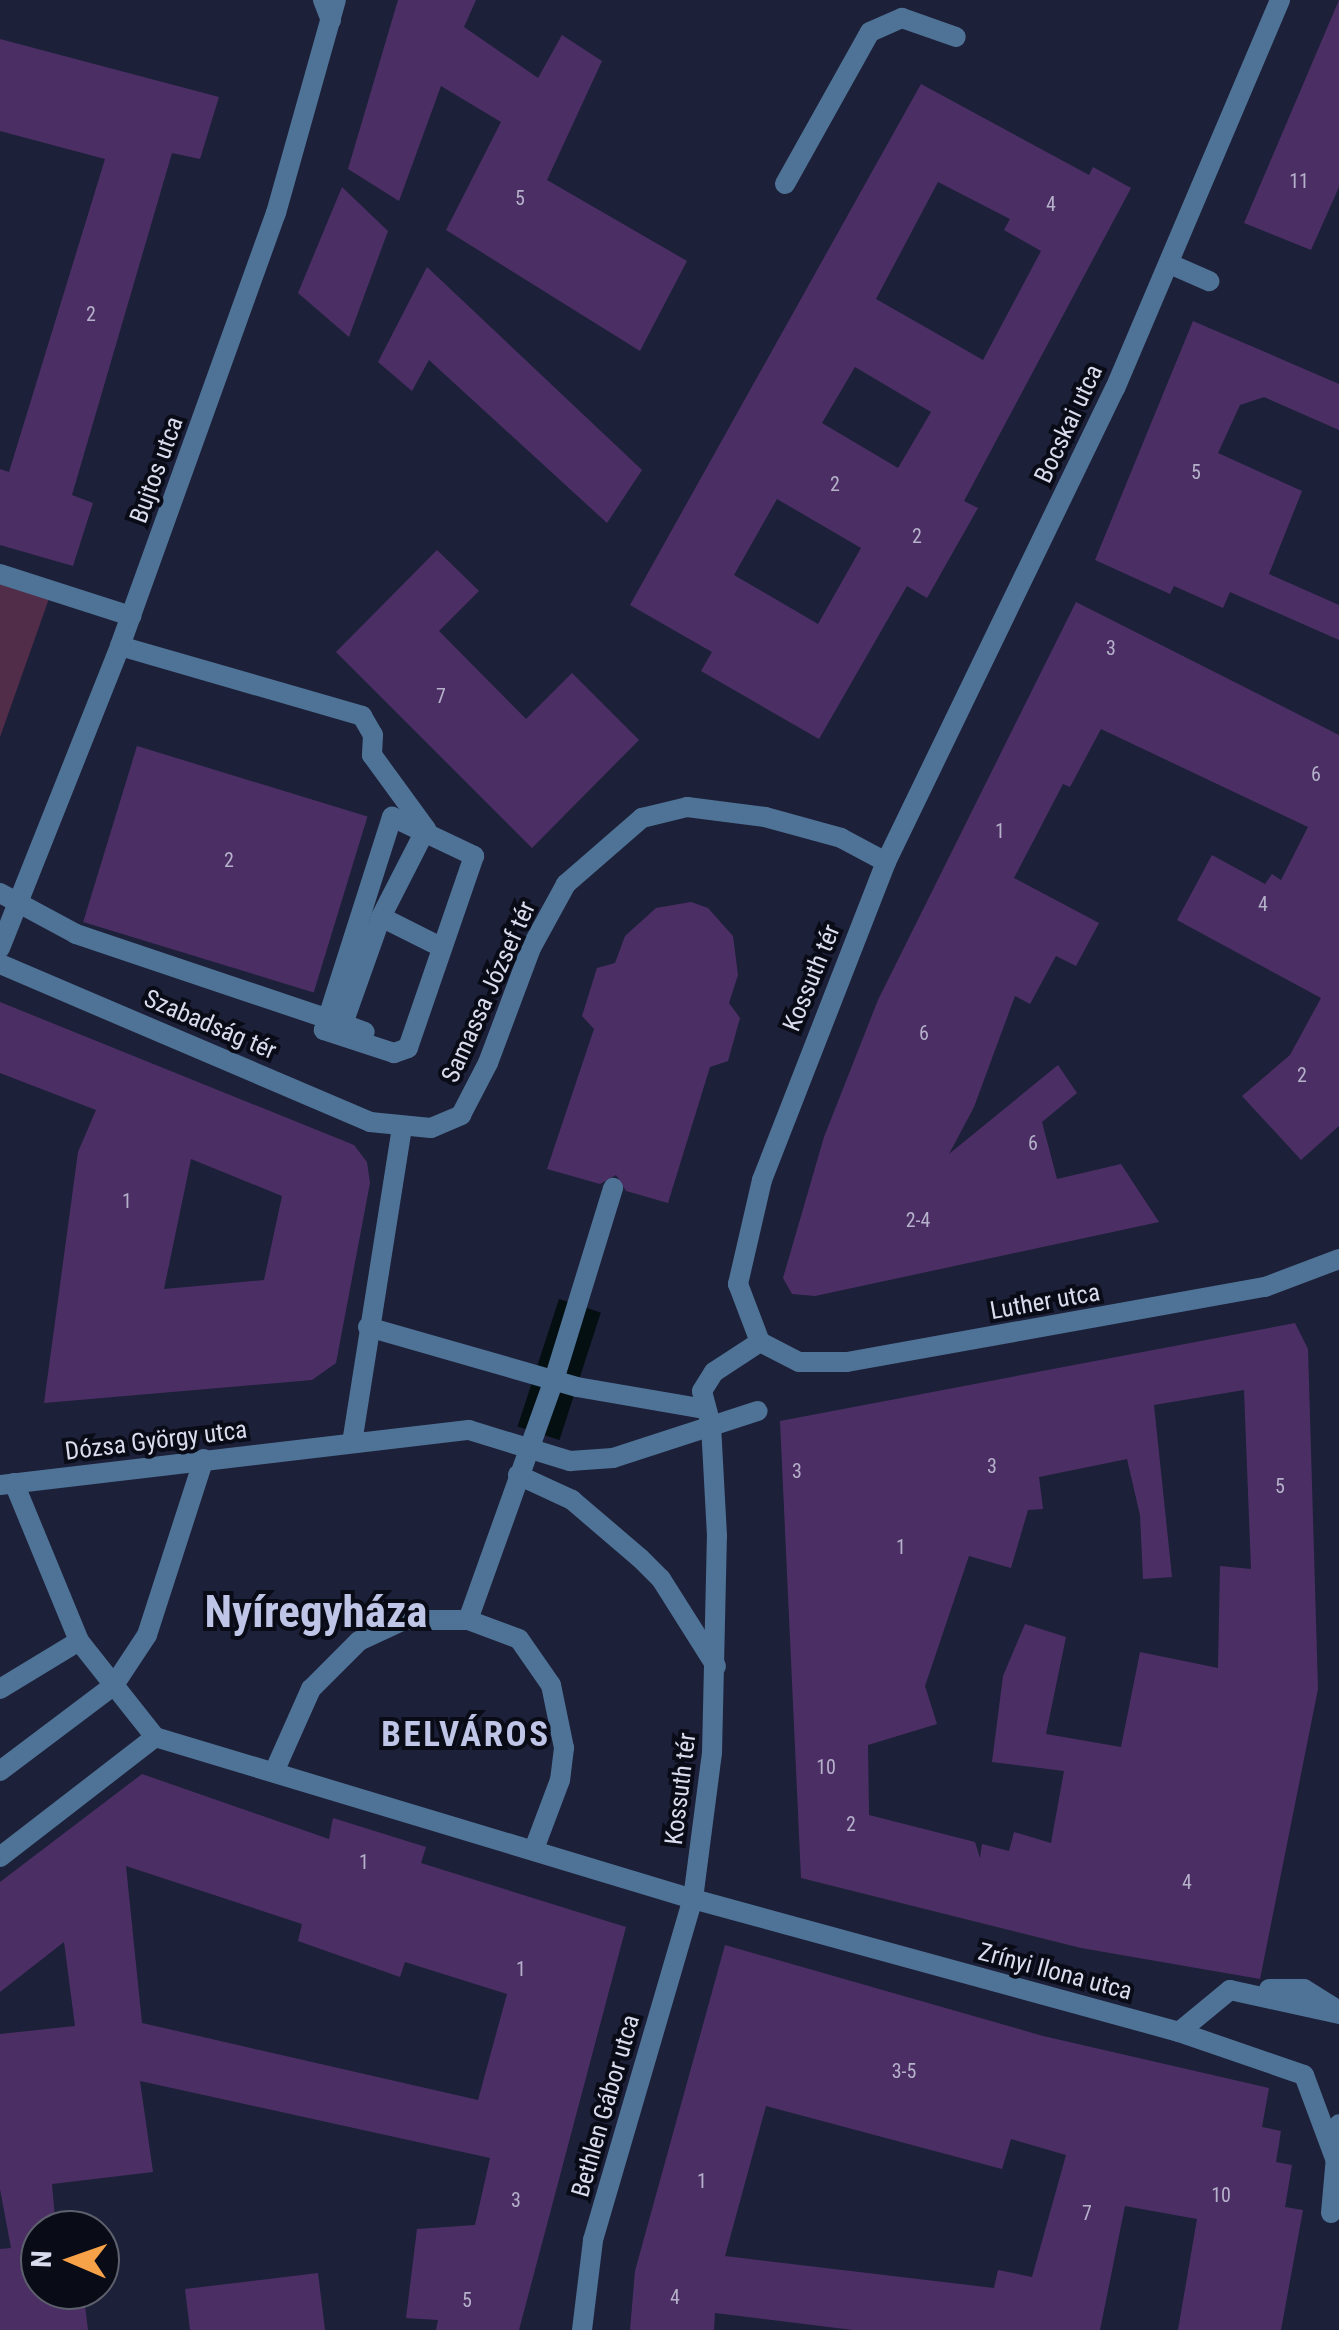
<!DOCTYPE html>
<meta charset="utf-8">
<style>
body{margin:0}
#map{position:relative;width:1339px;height:2330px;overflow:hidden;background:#1d2039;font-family:"Roboto Condensed",sans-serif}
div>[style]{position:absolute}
.green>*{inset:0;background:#522d4a}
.water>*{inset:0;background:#040f12;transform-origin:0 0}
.building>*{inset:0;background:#4b2f64;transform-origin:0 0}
.service>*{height:20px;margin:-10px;padding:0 10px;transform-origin:10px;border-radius:10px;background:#4f7396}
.pedestrian>*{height:20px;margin:-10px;padding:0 10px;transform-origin:10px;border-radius:10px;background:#4f7396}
.minor>*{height:20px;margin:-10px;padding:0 10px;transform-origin:10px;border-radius:10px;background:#4f7396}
.tertiary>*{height:20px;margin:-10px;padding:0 10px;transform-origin:10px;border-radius:10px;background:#4f7396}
span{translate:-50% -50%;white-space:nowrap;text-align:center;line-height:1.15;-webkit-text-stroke:8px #090b16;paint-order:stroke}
.number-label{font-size:20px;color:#b6b1cb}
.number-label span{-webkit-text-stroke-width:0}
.street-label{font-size:25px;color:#d9dced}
.district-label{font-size:35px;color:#bfc5e7;font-weight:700;letter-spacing:2.5px}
.town-label{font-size:45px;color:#bfc5e7;font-weight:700}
.north{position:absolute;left:20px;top:2210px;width:100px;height:100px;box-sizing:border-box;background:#090b16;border:2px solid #5c5f6c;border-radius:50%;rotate:272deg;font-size:28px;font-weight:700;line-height:40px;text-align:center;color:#d9dced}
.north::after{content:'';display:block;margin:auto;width:35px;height:45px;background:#f7a149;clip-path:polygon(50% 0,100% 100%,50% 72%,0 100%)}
</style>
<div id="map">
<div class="green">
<div style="clip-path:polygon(0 574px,52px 590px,0 737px)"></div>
</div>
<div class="water">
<div style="left:559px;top:1299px;width:44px;height:134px;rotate:18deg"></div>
</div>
<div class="building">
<div style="clip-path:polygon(398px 0,476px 0,464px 27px,538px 78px,562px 35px,602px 61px,547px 180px,687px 261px,640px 351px,446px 230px,501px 122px,441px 86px,399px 201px,348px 169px)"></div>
<div style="clip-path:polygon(1339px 0,1339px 187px,1311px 250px,1244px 223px)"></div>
<div style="clip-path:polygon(0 39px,219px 97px,200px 159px,172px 153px,72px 495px,93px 503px,73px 566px,0 545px,0 469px,9px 472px,105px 159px,0 131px)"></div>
<div style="clip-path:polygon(evenodd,921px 84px,1089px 175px,1093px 167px,1131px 188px,964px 501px,978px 508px,927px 598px,907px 586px,819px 739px,701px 671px,712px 652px,630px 605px,921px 84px,938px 182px,1010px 219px,1004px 230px,1041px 251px,983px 360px,876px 299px,938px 182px,921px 84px,855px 367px,931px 412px,898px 468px,822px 423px,855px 367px,921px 84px,777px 499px,861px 548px,818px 624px,734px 575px,777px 499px)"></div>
<div style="clip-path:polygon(342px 187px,388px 231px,349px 337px,298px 293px)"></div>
<div style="clip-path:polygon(427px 267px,642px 470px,607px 523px,429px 360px,412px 391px,378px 362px)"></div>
<div style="clip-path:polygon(1193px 321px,1339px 384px,1339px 430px,1264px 397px,1240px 405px,1218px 453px,1302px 491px,1269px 574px,1339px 605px,1339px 640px,1230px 592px,1223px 608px,1174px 586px,1170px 594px,1095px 560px)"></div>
<div style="clip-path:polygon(437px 550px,479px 591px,439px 631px,526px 719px,572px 673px,639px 740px,532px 848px,336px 652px)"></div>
<div style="clip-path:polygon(1076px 602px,1339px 735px,1339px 1126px,1301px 1160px,1242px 1096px,1290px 1055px,1321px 998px,1177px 920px,1212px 855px,1265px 884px,1272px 874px,1281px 880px,1308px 827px,1101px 729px,1070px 787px,1063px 784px,1014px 878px,1099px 923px,1076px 966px,1056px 956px,1030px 1004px,1015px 996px,974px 1107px,949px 1154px,1058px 1065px,1077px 1093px,1042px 1122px,1057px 1179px,1121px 1164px,1159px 1222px,815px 1296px,792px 1294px,783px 1278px,824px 1137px,878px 1000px)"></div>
<div style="left:137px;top:746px;width:241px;height:184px;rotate:17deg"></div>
<div style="clip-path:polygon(691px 902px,708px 908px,733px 936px,738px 975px,729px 1003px,740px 1018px,728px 1061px,710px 1067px,668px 1203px,626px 1191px,616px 1175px,600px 1184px,547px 1169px,594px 1029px,582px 1016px,597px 968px,615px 963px,625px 936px,656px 908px)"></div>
<div style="clip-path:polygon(evenodd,0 1002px,354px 1145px,367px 1162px,370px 1183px,336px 1363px,312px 1380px,44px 1403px,78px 1152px,96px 1110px,0 1073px,0 1002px,191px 1159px,282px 1196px,264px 1280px,164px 1289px,191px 1159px)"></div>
<div style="clip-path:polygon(evenodd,1295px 1323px,1308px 1349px,1318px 1689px,1260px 1979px,1081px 1948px,801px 1878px,780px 1421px,1295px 1323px,1244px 1390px,1251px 1569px,1220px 1566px,1218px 1668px,1140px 1652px,1121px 1747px,1046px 1734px,1066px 1637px,1025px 1624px,1003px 1676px,992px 1762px,1064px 1771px,1051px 1843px,1014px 1832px,1009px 1851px,982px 1844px,980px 1858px,975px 1842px,869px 1815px,868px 1745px,937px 1724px,925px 1686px,969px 1556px,1011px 1568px,1028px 1510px,1043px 1509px,1039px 1477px,1127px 1459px,1140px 1515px,1143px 1579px,1172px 1577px,1154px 1405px,1244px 1390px)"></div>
<div style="clip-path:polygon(evenodd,142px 1774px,329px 1839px,333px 1818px,426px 1847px,421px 1863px,626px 1927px,519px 2330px,436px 2330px,438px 2320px,406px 2318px,417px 2229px,475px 2225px,490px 2158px,140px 2081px,153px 2172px,52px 2184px,56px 2230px,40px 2230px,40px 2290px,83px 2290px,88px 2330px,0 2330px,0 2249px,11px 2248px,0 2189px,0 2034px,75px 2026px,64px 1942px,0 1992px,0 1882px,142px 1774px,126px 1866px,302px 1924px,298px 1941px,400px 1977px,405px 1962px,507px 1994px,478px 2100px,142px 2023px,126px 1866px)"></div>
<div style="clip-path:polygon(evenodd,725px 1945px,1043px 2036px,1269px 2088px,1262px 2127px,1281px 2131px,1276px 2162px,1292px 2165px,1285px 2207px,1303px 2210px,1281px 2330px,1178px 2330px,1197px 2219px,1125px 2206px,1100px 2330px,853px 2330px,715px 2313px,714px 2330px,630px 2330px,635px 2271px,725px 1945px,766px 2106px,1002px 2169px,1011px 2139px,1066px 2155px,1032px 2277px,998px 2270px,994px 2288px,725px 2256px,766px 2106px)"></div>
<div style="clip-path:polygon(318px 2273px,325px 2330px,190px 2330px,185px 2289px)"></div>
</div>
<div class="service">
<div style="left:785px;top:184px;width:174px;rotate:-60.8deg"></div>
<div style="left:870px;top:32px;width:35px;rotate:-24deg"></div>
<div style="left:902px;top:18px;width:57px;rotate:19.4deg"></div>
<div style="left:1170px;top:264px;width:43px;rotate:23.6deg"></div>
<div style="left:120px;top:646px;width:252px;rotate:16.1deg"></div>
</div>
<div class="pedestrian">
<div style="left:362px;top:716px;width:22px;rotate:60deg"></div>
<div style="left:373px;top:735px;width:20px;rotate:93deg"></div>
<div style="left:372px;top:755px;width:92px;rotate:53.9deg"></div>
<div style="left:426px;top:829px;width:99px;rotate:117.1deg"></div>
<div style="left:381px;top:917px;width:114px;rotate:109.6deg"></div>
<div style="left:343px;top:1024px;width:23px;rotate:20deg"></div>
<div style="left:392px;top:817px;width:91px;rotate:25.4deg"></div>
<div style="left:474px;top:856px;width:203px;rotate:109deg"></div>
<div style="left:408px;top:1048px;width:15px;rotate:160deg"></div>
<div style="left:394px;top:1053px;width:74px;rotate:-161.8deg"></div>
<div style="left:324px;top:1030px;width:224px;rotate:-72.3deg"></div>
<div style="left:0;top:893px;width:86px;rotate:28.3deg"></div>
<div style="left:76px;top:934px;width:275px;rotate:18.6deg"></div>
<div style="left:381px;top:917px;width:65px;rotate:26.6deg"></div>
<div style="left:368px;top:1327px;width:217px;rotate:16deg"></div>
<div style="left:577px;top:1387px;width:129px;rotate:9.8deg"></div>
<div style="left:352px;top:1443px;width:318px;rotate:-81deg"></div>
<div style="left:518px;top:1475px;width:60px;rotate:24.8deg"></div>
<div style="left:572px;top:1500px;width:89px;rotate:40.5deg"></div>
<div style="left:640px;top:1558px;width:30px;rotate:45deg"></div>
<div style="left:661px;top:1579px;width:103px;rotate:57.7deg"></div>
<div style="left:14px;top:1483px;width:171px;rotate:67.6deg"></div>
<div style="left:79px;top:1641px;width:122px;rotate:51.6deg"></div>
<div style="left:155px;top:1737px;width:562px;rotate:16.76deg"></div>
<div style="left:693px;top:1899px;width:504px;rotate:15.3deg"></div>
<div style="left:1179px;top:2032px;width:132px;rotate:19deg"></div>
<div style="left:1304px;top:2075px;width:100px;rotate:69.6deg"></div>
<div style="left:0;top:1485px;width:472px;rotate:-6.7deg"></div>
<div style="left:469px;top:1430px;width:106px;rotate:17.1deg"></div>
<div style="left:570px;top:1461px;width:43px;rotate:-4deg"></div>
<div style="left:613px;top:1458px;width:152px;rotate:-18deg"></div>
<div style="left:468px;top:1620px;width:255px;rotate:-70.3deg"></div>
<div style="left:554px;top:1380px;width:201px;rotate:-72.9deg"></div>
<div style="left:0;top:1689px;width:92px;rotate:-31.3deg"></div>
<div style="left:0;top:1771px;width:143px;rotate:-37deg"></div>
<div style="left:114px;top:1685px;width:60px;rotate:-56.6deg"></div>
<div style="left:147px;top:1635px;width:185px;rotate:-72.1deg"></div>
<div style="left:274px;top:1772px;width:91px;rotate:-66deg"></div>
<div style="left:311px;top:1689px;width:68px;rotate:-45deg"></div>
<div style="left:359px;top:1641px;width:50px;rotate:-25deg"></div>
<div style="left:404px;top:1620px;width:64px"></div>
<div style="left:468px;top:1620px;width:54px;rotate:20.4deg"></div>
<div style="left:519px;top:1639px;width:56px;rotate:55.2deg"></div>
<div style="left:551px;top:1685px;width:64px;rotate:78.3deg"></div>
<div style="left:564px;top:1748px;width:32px;rotate:97deg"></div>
<div style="left:560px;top:1780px;width:74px;rotate:110.6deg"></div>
<div style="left:0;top:1857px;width:196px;rotate:-37.7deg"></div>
<div style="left:1269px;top:1989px;width:35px"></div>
<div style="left:1304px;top:1989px;width:34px;rotate:32deg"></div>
<div style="left:1179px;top:2032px;width:66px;rotate:-39.5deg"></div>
<div style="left:1230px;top:1990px;width:112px;rotate:12.4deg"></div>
<div style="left:1331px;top:2213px;width:89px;rotate:-84.9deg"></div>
<div style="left:582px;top:2330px;width:91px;rotate:-83deg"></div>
<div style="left:593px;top:2240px;width:355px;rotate:-73.7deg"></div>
<div style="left:693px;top:1899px;width:147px;rotate:-82.6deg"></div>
<div style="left:712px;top:1753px;width:217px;rotate:-88.7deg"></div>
<div style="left:717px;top:1536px;width:111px;rotate:-93.1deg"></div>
<div style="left:711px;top:1425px;width:35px;rotate:-105deg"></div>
<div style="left:702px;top:1391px;width:22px;rotate:-58deg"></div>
<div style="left:714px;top:1372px;width:55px;rotate:-33.1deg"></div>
</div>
<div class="minor">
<div style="left:0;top:574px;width:138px;rotate:17.8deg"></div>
<div style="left:0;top:948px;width:325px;rotate:-68.3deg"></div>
<div style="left:120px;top:646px;width:460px;rotate:-70.2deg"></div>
<div style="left:276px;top:213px;width:221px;rotate:-74.3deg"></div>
<div style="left:0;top:964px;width:402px;rotate:23.1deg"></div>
<div style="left:370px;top:1122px;width:61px;rotate:5.6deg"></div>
<div style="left:431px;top:1128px;width:33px;rotate:-23deg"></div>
<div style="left:461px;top:1115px;width:59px;rotate:-62.6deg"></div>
<div style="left:488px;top:1063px;width:123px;rotate:-69.5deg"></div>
<div style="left:531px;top:948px;width:73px;rotate:-61.3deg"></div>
<div style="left:566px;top:884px;width:101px;rotate:-41deg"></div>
<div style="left:642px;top:818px;width:46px;rotate:-13.7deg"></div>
<div style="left:687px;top:807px;width:79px;rotate:7.3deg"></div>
<div style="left:765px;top:817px;width:79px;rotate:15.4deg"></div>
<div style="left:841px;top:838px;width:51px;rotate:28.1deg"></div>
</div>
<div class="tertiary">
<div style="left:323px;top:0;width:22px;rotate:69deg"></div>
<div style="left:1280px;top:0;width:422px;rotate:113deg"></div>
<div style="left:1115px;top:388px;width:526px;rotate:115.79deg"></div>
<div style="left:886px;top:862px;width:341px;rotate:111.3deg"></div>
<div style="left:762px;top:1180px;width:107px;rotate:103deg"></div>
<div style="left:738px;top:1284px;width:62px;rotate:69.2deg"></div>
<div style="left:760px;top:1342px;width:44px;rotate:27.1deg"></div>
<div style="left:799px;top:1362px;width:48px"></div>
<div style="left:847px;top:1362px;width:425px;rotate:-10.2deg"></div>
<div style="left:1265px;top:1287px;width:79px;rotate:-20.7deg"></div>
</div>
<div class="number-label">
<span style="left:1299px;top:181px">11</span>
<span style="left:520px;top:198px">5</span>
<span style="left:1051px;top:204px">4</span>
<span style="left:91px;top:314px">2</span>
<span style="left:1196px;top:472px">5</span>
<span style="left:835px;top:484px">2</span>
<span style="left:917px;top:536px">2</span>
<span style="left:1111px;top:648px">3</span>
<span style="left:441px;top:696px">7</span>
<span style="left:1316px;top:774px">6</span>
<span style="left:1000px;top:831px">1</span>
<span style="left:229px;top:860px">2</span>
<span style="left:1263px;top:904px">4</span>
<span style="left:924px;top:1033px">6</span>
<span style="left:1302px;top:1075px">2</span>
<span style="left:1033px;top:1143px">6</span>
<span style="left:127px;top:1201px">1</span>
<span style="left:918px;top:1220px">2-4</span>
<span style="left:992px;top:1466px">3</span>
<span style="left:797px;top:1471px">3</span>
<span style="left:1280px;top:1486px">5</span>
<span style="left:901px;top:1547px">1</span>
<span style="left:826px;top:1767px">10</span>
<span style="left:851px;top:1824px">2</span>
<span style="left:364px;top:1862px">1</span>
<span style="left:1187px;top:1882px">4</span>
<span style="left:521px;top:1969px">1</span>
<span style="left:904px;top:2071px">3-5</span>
<span style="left:702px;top:2181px">1</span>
<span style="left:1221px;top:2195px">10</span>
<span style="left:516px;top:2200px">3</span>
<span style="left:1087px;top:2213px">7</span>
<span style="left:675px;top:2297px">4</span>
<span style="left:467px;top:2300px">5</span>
</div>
<div class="street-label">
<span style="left:1069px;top:424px;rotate:-65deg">Bocskai utca</span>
<span style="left:157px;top:470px;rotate:-70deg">Bujtos utca</span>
<span style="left:812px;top:978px;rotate:-68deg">Kossuth tér</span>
<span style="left:489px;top:992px;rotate:-66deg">Samassa József tér</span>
<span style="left:210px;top:1025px;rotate:23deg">Szabadság tér</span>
<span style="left:1045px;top:1302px;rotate:-10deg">Luther utca</span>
<span style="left:156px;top:1441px;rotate:-7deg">Dózsa György utca</span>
<span style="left:681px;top:1789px;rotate:-83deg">Kossuth tér</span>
<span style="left:1055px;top:1972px;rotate:15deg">Zrínyi Ilona utca</span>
<span style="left:606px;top:2106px;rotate:-74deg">Bethlen Gábor utca</span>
</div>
<div class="district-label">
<span style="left:466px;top:1735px">BELVÁROS</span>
</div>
<div class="town-label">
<span style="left:316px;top:1612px">Nyíregyháza</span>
</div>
<div class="north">N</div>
</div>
